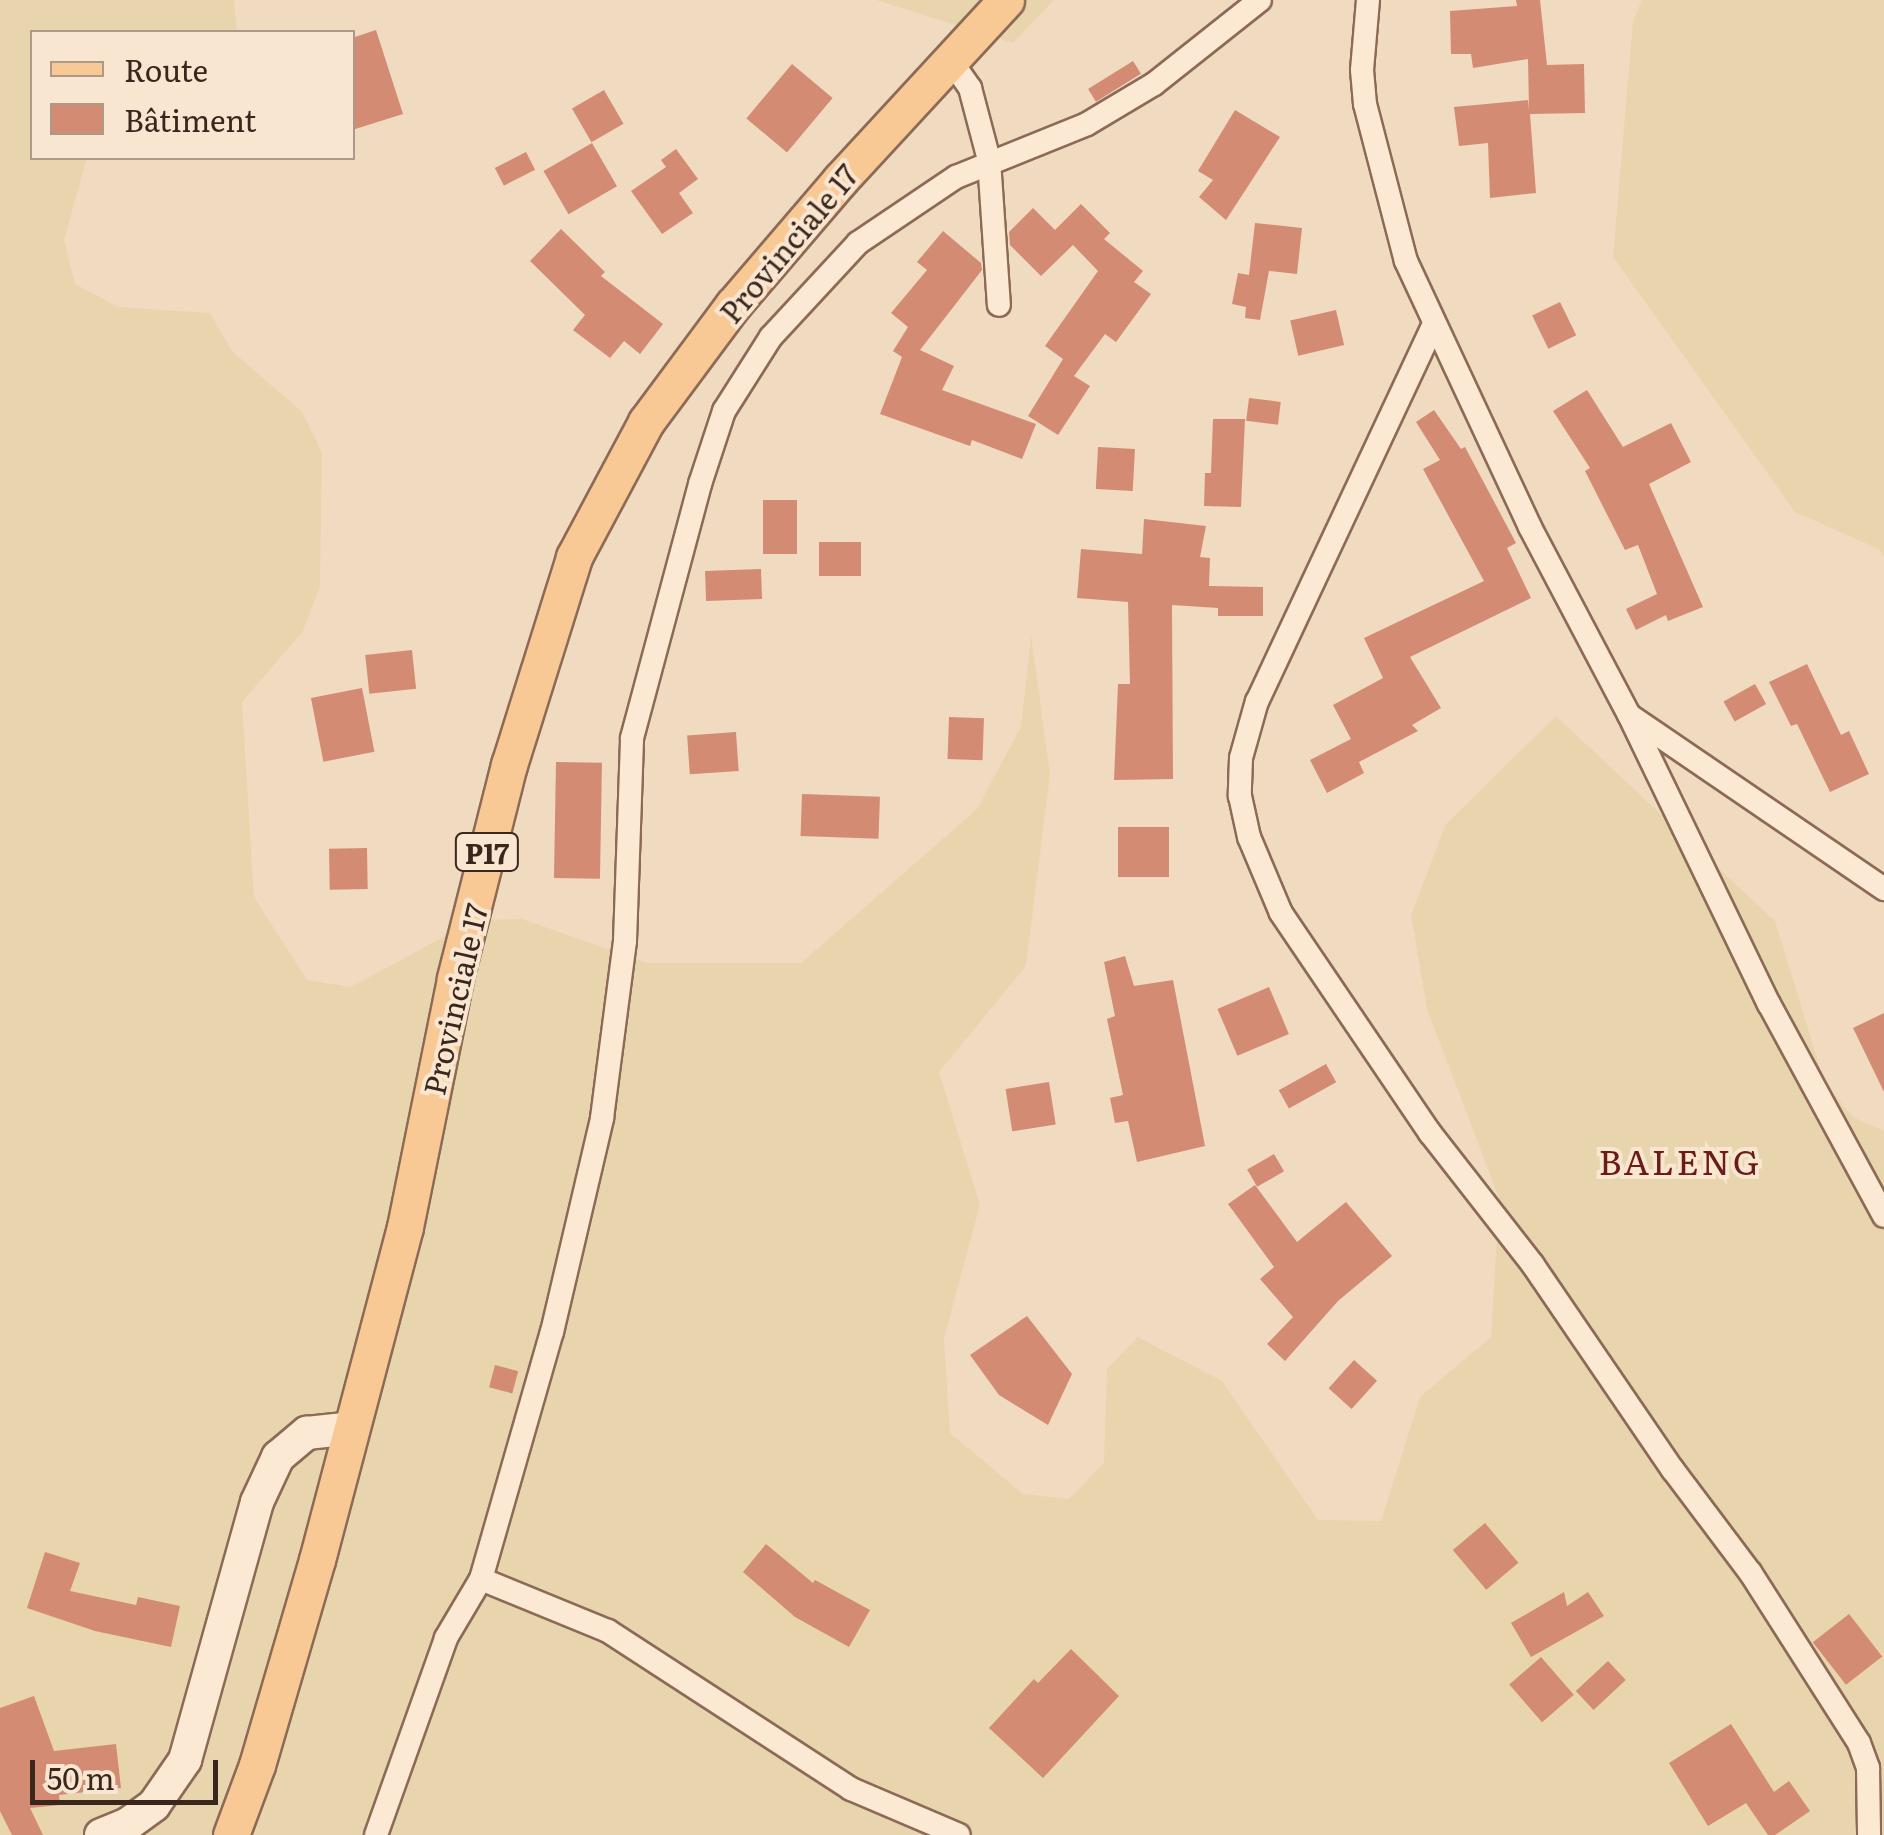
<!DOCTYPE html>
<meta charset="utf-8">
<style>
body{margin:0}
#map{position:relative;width:1884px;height:1835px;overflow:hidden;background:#f1dbc0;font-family:Literata,serif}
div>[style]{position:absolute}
.farmland>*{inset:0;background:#e8d5ad}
.building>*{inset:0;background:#d38b73;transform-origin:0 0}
.roads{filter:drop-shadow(2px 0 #8c6a56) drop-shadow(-2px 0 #8c6a56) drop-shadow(0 2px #8c6a56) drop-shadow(0 -2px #8c6a56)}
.street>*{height:22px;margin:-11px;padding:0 11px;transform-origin:11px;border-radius:11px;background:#fbe9d4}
.secondary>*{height:32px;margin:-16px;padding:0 16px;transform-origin:16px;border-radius:16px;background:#fbe9d4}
.primary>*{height:35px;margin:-17.5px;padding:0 17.5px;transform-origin:17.5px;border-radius:17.5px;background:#f8c995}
span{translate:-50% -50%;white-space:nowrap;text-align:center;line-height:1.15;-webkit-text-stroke:8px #f8e6d0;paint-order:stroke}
.shield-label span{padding:2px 8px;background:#f8e6d0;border:2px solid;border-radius:8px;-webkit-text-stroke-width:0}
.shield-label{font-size:28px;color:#3a261c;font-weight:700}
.street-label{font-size:30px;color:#3a261c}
.quarter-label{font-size:35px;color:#6b1c18;letter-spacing:2.5px}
.legend{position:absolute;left:30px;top:30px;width:325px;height:130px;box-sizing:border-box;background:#f8e6d0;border:2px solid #ac9988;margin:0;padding:12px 18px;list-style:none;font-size:30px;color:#3a261c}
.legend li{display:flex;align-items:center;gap:20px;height:50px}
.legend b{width:50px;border:2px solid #ac9988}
.scale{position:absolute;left:30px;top:1760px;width:188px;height:45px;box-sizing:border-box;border:5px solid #3a261c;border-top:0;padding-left:12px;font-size:30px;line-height:35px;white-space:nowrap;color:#3a261c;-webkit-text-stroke:8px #f8e6d0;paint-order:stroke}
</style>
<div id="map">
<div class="farmland">
<div style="clip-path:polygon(0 0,234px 0,237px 32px,32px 32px,32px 158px,87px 158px,64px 240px,75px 284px,118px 307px,210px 313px,232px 351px,302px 412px,322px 453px,320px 587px,303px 631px,242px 702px,254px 897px,307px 980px,351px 987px,475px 920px,522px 919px,648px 963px,801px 963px,977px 809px,1021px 727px,1031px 635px,1050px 774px,1026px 966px,939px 1072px,980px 1205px,944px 1338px,950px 1433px,1023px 1494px,1069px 1499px,1104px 1463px,1107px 1369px,1138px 1337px,1222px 1381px,1318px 1520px,1381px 1521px,1420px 1397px,1491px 1337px,1499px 1198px,1427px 1009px,1411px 915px,1446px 824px,1556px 716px,1775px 921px,1825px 1084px,1853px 1117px,1884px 1131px,1884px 1835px,0 1835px)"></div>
<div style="clip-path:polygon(876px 0,1054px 0,1013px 43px)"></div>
<div style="clip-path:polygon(1642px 0,1884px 0,1884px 557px,1879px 549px,1795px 512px,1613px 257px,1633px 21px)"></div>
</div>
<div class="building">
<div style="clip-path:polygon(1516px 0,1540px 0,1547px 65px,1584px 64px,1585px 113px,1530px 114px,1536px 193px,1490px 198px,1488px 143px,1459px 146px,1454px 107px,1528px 100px,1529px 110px,1528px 59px,1473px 68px,1471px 54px,1451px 54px,1450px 11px,1517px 6px)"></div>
<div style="clip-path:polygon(376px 30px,403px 114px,352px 130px,352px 38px)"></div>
<div style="left:1133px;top:61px;width:15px;height:53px;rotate:58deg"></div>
<div style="left:792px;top:64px;width:53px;height:71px;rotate:40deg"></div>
<div style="left:604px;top:90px;width:39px;height:37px;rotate:60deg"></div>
<div style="clip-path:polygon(1235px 110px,1280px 137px,1226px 220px,1199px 197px,1213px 180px,1198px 171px)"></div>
<div style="left:592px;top:143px;width:50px;height:56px;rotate:60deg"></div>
<div style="clip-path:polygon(676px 149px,698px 179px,679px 193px,693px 213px,662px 234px,631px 191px,666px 167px,661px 160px)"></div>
<div style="left:526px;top:152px;width:20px;height:35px;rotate:63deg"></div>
<div style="clip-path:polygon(1081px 204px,1110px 233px,1104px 239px,1143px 271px,1134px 282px,1151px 294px,1116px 342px,1105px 334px,1074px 376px,1090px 386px,1058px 435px,1028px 416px,1063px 359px,1045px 346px,1098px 271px,1073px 245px,1041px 276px,1010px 245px,1009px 232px,1033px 208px,1055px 230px)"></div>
<div style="clip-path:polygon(1255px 223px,1302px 228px,1297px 274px,1269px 271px,1260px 320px,1245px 318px,1246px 307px,1232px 304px,1238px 273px,1249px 275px)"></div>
<div style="clip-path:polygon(561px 229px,605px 272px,601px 276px,663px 324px,640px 354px,624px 341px,610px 358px,573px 330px,585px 315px,530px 261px)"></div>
<div style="clip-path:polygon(943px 231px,981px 263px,982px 270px,920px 350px,954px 366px,942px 390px,1036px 424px,1022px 459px,972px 440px,970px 446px,880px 414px,902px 357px,893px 351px,908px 327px,891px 313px,927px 270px,917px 262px)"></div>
<div style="left:1560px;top:302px;width:37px;height:31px;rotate:64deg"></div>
<div style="left:1336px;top:310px;width:36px;height:47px;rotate:77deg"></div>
<div style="clip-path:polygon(1587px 390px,1623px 447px,1671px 423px,1691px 462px,1649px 484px,1703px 607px,1668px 621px,1666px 615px,1636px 630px,1626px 609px,1657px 594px,1638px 545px,1625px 550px,1585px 471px,1590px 468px,1553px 411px)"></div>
<div style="left:1249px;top:398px;width:32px;height:23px;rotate:7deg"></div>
<div style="clip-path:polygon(1434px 410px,1461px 449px,1465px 447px,1516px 543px,1507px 548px,1531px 598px,1410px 657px,1441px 708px,1412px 725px,1418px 731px,1359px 762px,1364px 773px,1327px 793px,1310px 760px,1351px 739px,1333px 705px,1383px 678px,1364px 638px,1484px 581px,1423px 469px,1440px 460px,1416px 422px)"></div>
<div style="clip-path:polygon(1213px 419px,1245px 419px,1241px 507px,1204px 506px,1205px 473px,1211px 473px)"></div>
<div style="left:1098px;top:447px;width:37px;height:42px;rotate:3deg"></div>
<div style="left:763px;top:500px;width:34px;height:54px"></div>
<div style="clip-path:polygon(1144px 519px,1206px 526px,1200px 557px,1210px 558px,1209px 586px,1263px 587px,1263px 616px,1218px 616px,1218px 608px,1172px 605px,1173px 779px,1114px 780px,1118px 684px,1130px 684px,1128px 602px,1077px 598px,1081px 549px,1142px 554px)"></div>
<div style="left:819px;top:542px;width:42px;height:34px"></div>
<div style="left:761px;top:569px;width:30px;height:56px;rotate:88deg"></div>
<div style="left:412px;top:650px;width:39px;height:47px;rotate:84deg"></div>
<div style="clip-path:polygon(1807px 664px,1841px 735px,1849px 731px,1869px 774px,1830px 792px,1797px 724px,1791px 726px,1769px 682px)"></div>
<div style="left:1755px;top:684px;width:23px;height:36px;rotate:61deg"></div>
<div style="left:362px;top:688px;width:65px;height:52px;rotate:79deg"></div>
<div style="left:949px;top:717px;width:35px;height:42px;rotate:2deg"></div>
<div style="left:736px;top:732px;width:39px;height:49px;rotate:86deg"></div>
<div style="left:556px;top:762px;width:46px;height:116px;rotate:1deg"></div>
<div style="left:802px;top:794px;width:78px;height:42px;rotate:2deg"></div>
<div style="left:1169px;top:827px;width:50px;height:51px;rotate:90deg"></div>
<div style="left:367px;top:848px;width:41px;height:38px;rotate:89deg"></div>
<div style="clip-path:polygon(1125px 956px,1134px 986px,1173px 980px,1205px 1146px,1137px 1162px,1128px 1121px,1115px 1123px,1110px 1098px,1123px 1095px,1107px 1019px,1115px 1016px,1104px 962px)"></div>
<div style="left:1269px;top:987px;width:51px;height:56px;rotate:67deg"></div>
<div style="clip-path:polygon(1884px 1013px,1884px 1092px,1853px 1028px)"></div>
<div style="left:1326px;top:1064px;width:21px;height:54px;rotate:61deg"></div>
<div style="left:1049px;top:1082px;width:43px;height:44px;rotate:81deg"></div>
<div style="left:1274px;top:1154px;width:20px;height:31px;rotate:60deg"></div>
<div style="clip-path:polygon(1255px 1185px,1297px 1242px,1346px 1202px,1392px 1256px,1338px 1301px,1285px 1361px,1267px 1344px,1293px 1317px,1260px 1279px,1274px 1267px,1228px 1204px)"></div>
<div style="clip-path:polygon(1027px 1316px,1072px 1374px,1048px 1425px,999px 1395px,970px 1355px)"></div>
<div style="left:1354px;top:1360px;width:31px;height:38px;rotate:42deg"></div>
<div style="left:495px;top:1365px;width:24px;height:23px;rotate:15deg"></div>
<div style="left:1485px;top:1523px;width:52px;height:42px;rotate:50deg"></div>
<div style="clip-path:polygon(766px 1544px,813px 1583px,815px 1580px,870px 1610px,849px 1647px,795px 1617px,743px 1572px)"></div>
<div style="clip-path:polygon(45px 1552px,80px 1563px,70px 1591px,136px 1605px,138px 1597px,180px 1606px,171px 1647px,95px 1631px,27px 1608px)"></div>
<div style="clip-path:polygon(1564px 1592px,1567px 1606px,1588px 1592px,1604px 1616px,1531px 1657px,1511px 1623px)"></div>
<div style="left:1849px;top:1614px;width:54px;height:46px;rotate:52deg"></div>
<div style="clip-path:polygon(1071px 1649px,1119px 1696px,1043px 1778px,989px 1728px,1034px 1679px,1038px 1683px)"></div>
<div style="left:1541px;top:1657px;width:50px;height:42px;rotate:49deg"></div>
<div style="left:1608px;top:1661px;width:26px;height:44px;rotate:47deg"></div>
<div style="clip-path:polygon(34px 1696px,54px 1751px,116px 1744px,121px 1788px,59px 1795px,60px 1805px,30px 1808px,43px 1835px,12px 1835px,0 1811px,0 1708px)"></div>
<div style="clip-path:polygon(1731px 1724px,1774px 1792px,1789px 1781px,1810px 1811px,1775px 1835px,1768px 1835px,1746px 1803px,1708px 1826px,1669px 1763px)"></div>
</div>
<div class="roads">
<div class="street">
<div style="left:1368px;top:0;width:70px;rotate:94.9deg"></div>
<div style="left:1362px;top:70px;width:34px;rotate:85deg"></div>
<div style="left:1365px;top:104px;width:162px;rotate:75.4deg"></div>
<div style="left:1406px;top:261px;width:293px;rotate:65deg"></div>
<div style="left:1530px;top:527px;width:212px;rotate:62.2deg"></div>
<div style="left:1629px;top:715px;width:309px;rotate:34.3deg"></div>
<div style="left:949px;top:58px;width:37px;rotate:55deg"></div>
<div style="left:970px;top:88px;width:74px;rotate:75.2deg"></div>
<div style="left:989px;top:160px;width:145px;rotate:86.1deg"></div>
<div style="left:1434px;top:324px;width:416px;rotate:115.1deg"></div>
<div style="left:1257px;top:701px;width:59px;rotate:105.7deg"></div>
<div style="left:1241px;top:758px;width:38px;rotate:92deg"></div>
<div style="left:1240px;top:796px;width:42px;rotate:77.6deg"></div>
<div style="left:1249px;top:837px;width:82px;rotate:67.2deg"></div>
<div style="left:1281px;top:913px;width:266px;rotate:55.9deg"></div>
<div style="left:1430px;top:1133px;width:167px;rotate:52deg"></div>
<div style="left:1533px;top:1265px;width:248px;rotate:55.7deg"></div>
<div style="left:1673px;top:1470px;width:128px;rotate:53deg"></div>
<div style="left:1750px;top:1572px;width:203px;rotate:57.5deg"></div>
<div style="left:1859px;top:1743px;width:27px;rotate:70deg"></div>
<div style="left:1868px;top:1768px;width:67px;rotate:89.1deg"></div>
<div style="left:1631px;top:719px;width:317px;rotate:64.2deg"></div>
<div style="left:1769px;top:1004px;width:241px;rotate:61.5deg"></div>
<div style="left:481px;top:1579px;width:137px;rotate:22.3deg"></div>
<div style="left:608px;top:1631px;width:290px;rotate:33deg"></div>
<div style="left:851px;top:1789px;width:117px;rotate:23.1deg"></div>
<div style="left:376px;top:1835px;width:209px;rotate:-70.4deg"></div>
<div style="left:446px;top:1638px;width:69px;rotate:-59.3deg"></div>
<div style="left:481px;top:1579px;width:257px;rotate:-74deg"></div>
<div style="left:552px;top:1332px;width:220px;rotate:-76.8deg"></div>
<div style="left:602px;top:1118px;width:178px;rotate:-82.6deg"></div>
<div style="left:625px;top:941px;width:203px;rotate:-88deg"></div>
<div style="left:632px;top:738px;width:263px;rotate:-75deg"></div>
<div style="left:700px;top:484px;width:77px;rotate:-71.8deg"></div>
<div style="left:724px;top:411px;width:88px;rotate:-57.6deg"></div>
<div style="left:771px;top:337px;width:128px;rotate:-47.2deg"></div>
<div style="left:858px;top:243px;width:118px;rotate:-34deg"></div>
<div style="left:956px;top:177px;width:141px;rotate:-22deg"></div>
<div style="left:1087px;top:124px;width:78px;rotate:-30.8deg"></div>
<div style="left:1154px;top:84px;width:135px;rotate:-38.4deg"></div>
</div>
<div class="secondary">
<div style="left:101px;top:1835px;width:29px;rotate:-22deg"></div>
<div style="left:128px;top:1824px;width:32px;rotate:-36deg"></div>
<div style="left:154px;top:1805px;width:55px;rotate:-55.4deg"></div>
<div style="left:185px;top:1760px;width:268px;rotate:-74.4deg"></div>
<div style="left:257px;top:1502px;width:50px;rotate:-65deg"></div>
<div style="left:278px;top:1457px;width:38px;rotate:-40deg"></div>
<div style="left:307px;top:1433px;width:45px;rotate:-6.3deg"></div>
</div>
<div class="primary">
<div style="left:231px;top:1835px;width:75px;rotate:-69.6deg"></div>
<div style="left:257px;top:1765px;width:214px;rotate:-73.7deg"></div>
<div style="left:317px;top:1560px;width:344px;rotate:-75.2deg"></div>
<div style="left:405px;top:1227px;width:254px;rotate:-78.6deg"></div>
<div style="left:455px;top:978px;width:220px;rotate:-75.8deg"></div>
<div style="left:509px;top:765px;width:218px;rotate:-72.6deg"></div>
<div style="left:574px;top:557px;width:153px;rotate:-61.9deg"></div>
<div style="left:646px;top:422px;width:146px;rotate:-53.4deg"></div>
<div style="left:733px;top:305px;width:165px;rotate:-49.4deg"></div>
<div style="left:840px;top:180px;width:245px;rotate:-47.3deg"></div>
</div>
</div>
<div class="shield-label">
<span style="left:487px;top:852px">P17</span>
</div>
<div class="street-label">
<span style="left:788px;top:243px;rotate:-50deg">Provinciale 17</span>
<span style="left:454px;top:999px;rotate:-77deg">Provinciale 17</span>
</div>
<div class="quarter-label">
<span style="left:1680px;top:1160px">BALENG</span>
</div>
<ul class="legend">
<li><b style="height:12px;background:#f8c995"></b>Route</li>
<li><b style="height:28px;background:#d38b73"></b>Bâtiment</li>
</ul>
<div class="scale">50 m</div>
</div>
